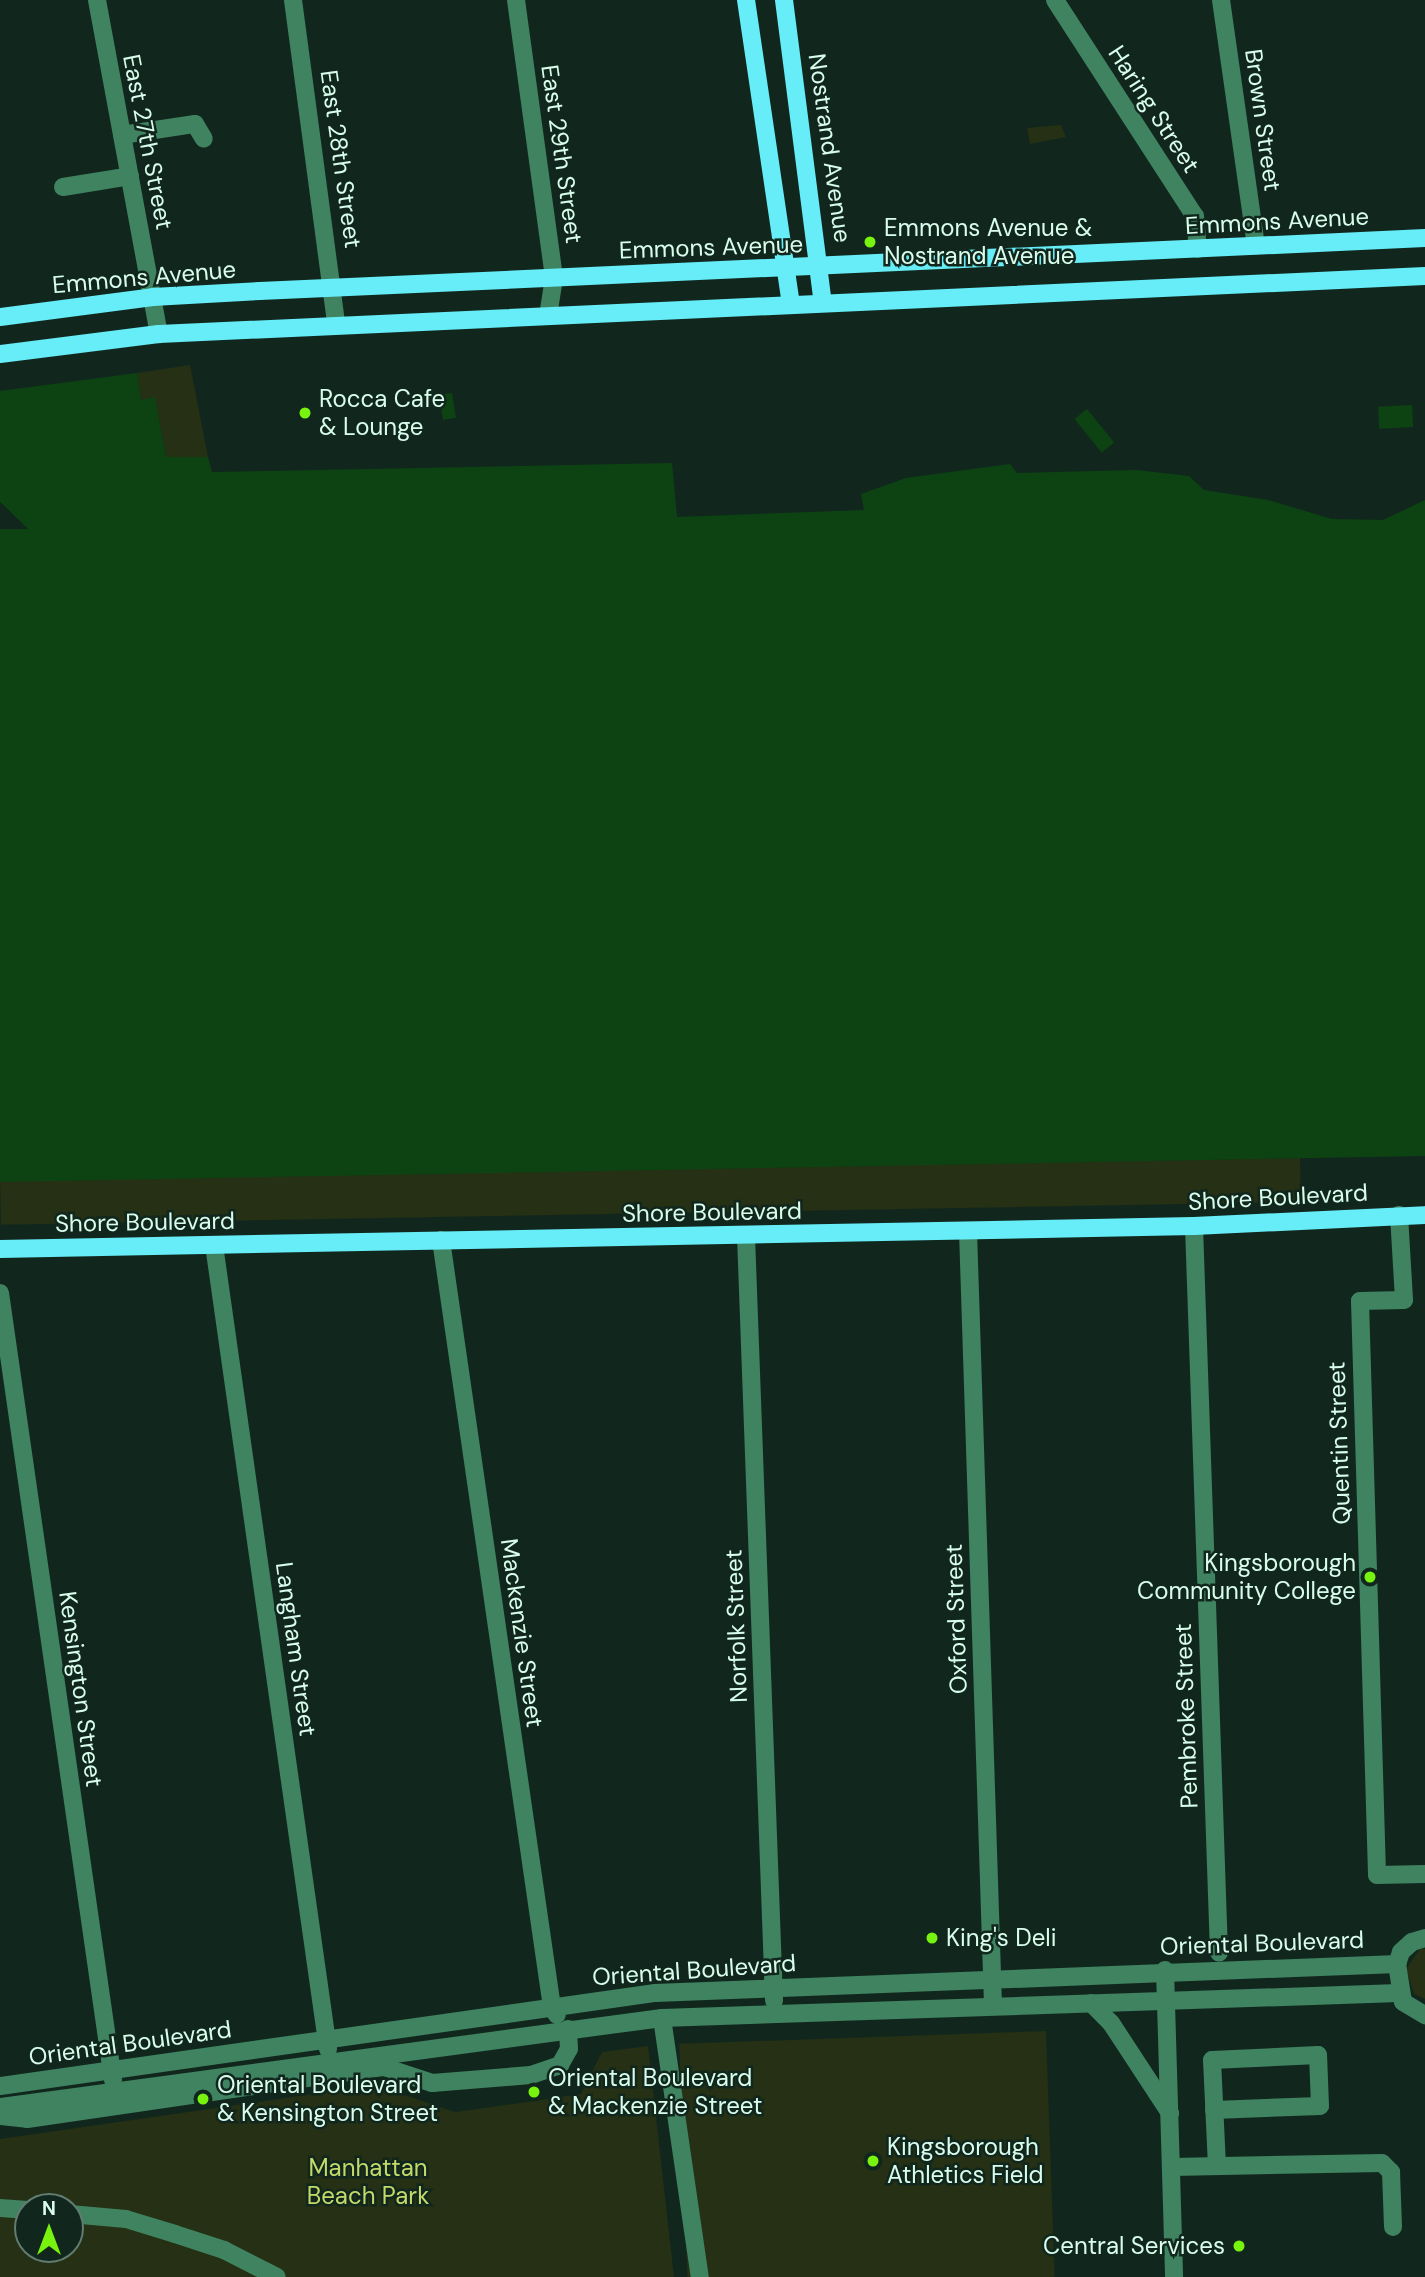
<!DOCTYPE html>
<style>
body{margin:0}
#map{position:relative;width:1425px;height:2277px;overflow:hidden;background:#11271e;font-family:"DM Sans",sans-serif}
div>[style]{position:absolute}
.green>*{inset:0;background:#253014;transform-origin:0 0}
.water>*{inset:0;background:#0d4312;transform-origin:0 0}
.pier>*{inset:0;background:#11271e}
.minor>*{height:18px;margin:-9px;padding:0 9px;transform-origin:9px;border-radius:9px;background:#3f8360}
.major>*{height:18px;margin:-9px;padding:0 9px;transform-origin:9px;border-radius:9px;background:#66edf7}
.dots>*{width:19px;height:19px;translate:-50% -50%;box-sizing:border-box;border:4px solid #11271e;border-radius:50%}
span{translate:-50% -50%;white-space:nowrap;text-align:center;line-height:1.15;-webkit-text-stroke:5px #11271e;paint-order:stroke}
.street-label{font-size:24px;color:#d9fded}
.poi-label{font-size:24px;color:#d9fded}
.left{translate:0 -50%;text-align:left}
.right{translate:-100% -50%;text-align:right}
.park-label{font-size:24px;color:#c4da68}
.north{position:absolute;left:14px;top:2193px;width:70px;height:70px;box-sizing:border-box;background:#11271e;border:2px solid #617d71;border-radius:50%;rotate:0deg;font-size:19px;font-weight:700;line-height:28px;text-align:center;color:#d9fded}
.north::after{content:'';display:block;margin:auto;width:24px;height:32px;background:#77f30f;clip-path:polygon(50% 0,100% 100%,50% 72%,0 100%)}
</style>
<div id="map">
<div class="green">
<div style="clip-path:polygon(1061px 125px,1066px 137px,1030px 144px,1027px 128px)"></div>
<div style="clip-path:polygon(190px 365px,208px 457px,166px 457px,155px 398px,141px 401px,137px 373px)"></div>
<div style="left:1300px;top:1158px;width:44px;height:1300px;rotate:89deg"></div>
<div style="clip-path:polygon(1420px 1949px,1425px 1949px,1425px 1999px,1414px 1994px,1406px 1969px)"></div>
<div style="left:1046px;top:2031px;width:246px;height:367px;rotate:88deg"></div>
<div style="clip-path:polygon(evenodd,648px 2046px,674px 2277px,0 2277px,0 2139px,375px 2085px,455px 2112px,485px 2108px,581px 2094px,602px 2052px,648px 2046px,28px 2207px,70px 2207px,70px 2249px,28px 2249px,28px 2207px)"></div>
</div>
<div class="water">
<div style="clip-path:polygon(137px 373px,141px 400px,155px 397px,166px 457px,208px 457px,212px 472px,672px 463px,677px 517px,864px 510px,861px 494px,906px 478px,1010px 464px,1017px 473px,1136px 470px,1189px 476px,1204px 490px,1268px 500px,1332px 519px,1383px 520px,1425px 500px,1425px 1156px,0 1182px,0 529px,27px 528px,0 502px,0 391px)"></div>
<div style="left:452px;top:393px;width:25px;height:13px;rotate:81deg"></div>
<div style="left:1412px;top:405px;width:22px;height:34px;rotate:87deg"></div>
<div style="left:1087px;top:409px;width:43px;height:16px;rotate:51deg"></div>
</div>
<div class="pier">
<div style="clip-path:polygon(0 502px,28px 529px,0 529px,19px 525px)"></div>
</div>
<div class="minor">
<div style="left:97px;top:0;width:340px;rotate:79.5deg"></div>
<div style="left:293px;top:0;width:327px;rotate:82.4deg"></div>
<div style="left:516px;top:0;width:281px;rotate:82.2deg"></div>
<div style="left:554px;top:278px;width:37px;rotate:99deg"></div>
<div style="left:1055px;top:0;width:257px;rotate:57.1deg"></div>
<div style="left:1195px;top:216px;width:33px;rotate:85deg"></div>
<div style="left:1221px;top:0;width:248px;rotate:81.9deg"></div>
<div style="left:122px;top:135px;width:74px;rotate:-8.6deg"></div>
<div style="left:195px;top:124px;width:17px;rotate:59deg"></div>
<div style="left:63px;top:187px;width:68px;rotate:-9.3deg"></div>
<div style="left:1399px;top:1215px;width:85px;rotate:86.6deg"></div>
<div style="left:1404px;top:1300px;width:44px;rotate:178.7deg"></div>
<div style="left:1360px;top:1301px;width:574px;rotate:88.3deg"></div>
<div style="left:1377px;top:1875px;width:48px;rotate:-1.2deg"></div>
<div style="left:1194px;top:1226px;width:727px;rotate:88.03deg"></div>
<div style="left:968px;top:1231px;width:775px;rotate:88.15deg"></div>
<div style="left:746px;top:1236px;width:765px;rotate:87.9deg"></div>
<div style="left:441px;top:1240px;width:775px;rotate:81.77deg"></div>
<div style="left:552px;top:2007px;width:9px;rotate:58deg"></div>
<div style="left:214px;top:1245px;width:812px;rotate:81.93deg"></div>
<div style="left:0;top:1293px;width:795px;rotate:81.83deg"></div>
<div style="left:1425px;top:1938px;width:14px;rotate:163deg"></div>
<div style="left:1412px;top:1942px;width:15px;rotate:138deg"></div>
<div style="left:1401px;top:1952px;width:13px;rotate:108deg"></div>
<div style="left:1397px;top:1964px;width:38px;rotate:81deg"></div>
<div style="left:1403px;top:2002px;width:26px;rotate:31deg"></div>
<div style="left:1165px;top:1970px;width:307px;rotate:88.3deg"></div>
<div style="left:1091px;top:2003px;width:28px;rotate:45deg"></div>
<div style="left:1111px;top:2023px;width:108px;rotate:56.8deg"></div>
<div style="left:662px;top:2018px;width:262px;rotate:81.7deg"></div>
<div style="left:0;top:2086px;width:662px;rotate:-8.08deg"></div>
<div style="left:655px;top:1993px;width:743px;rotate:-2.24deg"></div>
<div style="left:0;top:2107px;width:668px;rotate:-7.66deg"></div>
<div style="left:662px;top:2018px;width:737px;rotate:-1.94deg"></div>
<div style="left:1214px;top:2110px;width:106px;rotate:-2.2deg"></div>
<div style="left:1320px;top:2106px;width:51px;rotate:-92.2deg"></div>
<div style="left:1318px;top:2055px;width:106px;rotate:177.3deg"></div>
<div style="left:1212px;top:2060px;width:106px;rotate:87.3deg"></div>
<div style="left:0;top:2116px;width:27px;rotate:6deg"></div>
<div style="left:27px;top:2119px;width:361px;rotate:-8.3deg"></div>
<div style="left:384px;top:2067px;width:51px;rotate:18.4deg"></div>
<div style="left:432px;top:2083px;width:99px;rotate:-4.6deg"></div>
<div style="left:531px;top:2075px;width:31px;rotate:-19deg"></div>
<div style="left:560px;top:2065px;width:18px;rotate:-61deg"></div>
<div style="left:569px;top:2049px;width:20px;rotate:-93deg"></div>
<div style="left:1172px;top:2167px;width:210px;rotate:-1.1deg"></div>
<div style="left:1382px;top:2163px;width:13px;rotate:45deg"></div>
<div style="left:1391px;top:2172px;width:55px;rotate:87.9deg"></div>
<div style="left:0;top:2208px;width:28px;rotate:4deg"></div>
<div style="left:70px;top:2214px;width:56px;rotate:5.1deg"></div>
<div style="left:126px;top:2219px;width:51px;rotate:17deg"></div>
<div style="left:175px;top:2234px;width:52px;rotate:18.1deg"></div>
<div style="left:224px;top:2250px;width:59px;rotate:27deg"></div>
</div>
<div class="major">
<div style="left:746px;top:0;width:307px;rotate:81.6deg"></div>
<div style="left:784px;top:0;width:305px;rotate:82.7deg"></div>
<div style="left:0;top:317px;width:154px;rotate:-7.4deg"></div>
<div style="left:153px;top:297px;width:107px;rotate:-3.2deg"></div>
<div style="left:260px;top:291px;width:1166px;rotate:-2.6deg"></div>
<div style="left:0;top:354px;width:160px;rotate:-7.2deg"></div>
<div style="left:159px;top:334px;width:1267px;rotate:-2.62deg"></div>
<div style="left:0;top:1249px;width:1194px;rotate:-1.1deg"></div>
<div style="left:1194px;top:1226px;width:231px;rotate:-2.7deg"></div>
</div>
<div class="dots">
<div style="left:870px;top:242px;background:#77f30f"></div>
<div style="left:305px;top:413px;background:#77f30f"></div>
<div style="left:1370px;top:1577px;background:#77f30f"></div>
<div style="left:932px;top:1938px;background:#77f30f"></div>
<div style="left:534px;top:2092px;background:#77f30f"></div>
<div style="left:203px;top:2099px;background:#77f30f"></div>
<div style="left:873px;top:2161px;background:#77f30f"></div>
<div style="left:1239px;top:2246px;background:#77f30f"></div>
</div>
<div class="street-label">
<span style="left:1154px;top:109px;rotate:57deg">Haring Street</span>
<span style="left:1263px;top:120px;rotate:82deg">Brown Street</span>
<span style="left:148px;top:142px;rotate:79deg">East 27th Street</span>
<span style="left:830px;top:148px;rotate:82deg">Nostrand Avenue</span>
<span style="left:562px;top:154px;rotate:82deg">East 29th Street</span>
<span style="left:341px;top:159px;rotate:82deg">East 28th Street</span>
<span style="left:1277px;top:221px;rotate:-3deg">Emmons Avenue</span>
<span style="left:711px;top:247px;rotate:-2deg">Emmons Avenue</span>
<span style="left:144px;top:277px;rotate:-5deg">Emmons Avenue</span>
<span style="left:1278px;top:1197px;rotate:-3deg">Shore Boulevard</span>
<span style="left:712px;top:1212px;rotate:-1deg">Shore Boulevard</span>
<span style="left:145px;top:1222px;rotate:-1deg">Shore Boulevard</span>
<span style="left:1339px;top:1443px;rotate:-92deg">Quentin Street</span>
<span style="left:956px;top:1619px;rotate:-92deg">Oxford Street</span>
<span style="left:736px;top:1626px;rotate:-92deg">Norfolk Street</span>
<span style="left:522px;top:1633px;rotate:82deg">Mackenzie Street</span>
<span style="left:296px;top:1649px;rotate:82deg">Langham Street</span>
<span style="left:81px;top:1689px;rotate:82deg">Kensington Street</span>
<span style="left:1186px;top:1716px;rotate:-92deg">Pembroke Street</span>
<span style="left:1262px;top:1943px;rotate:-2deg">Oriental Boulevard</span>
<span style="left:694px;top:1970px;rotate:-4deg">Oriental Boulevard</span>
<span style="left:130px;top:2043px;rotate:-8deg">Oriental Boulevard</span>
</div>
<div class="poi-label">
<span class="left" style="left:884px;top:242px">Emmons Avenue &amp;<br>Nostrand Avenue</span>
<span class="left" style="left:319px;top:413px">Rocca Cafe<br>&amp; Lounge</span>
<span class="right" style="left:1356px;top:1577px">Kingsborough<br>Community College</span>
<span class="left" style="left:946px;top:1938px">King's Deli</span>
<span class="left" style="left:548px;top:2092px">Oriental Boulevard<br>&amp; Mackenzie Street</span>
<span class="left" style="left:217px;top:2099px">Oriental Boulevard<br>&amp; Kensington Street</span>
<span class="left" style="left:887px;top:2161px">Kingsborough<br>Athletics Field</span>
<span class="right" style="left:1225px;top:2246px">Central Services</span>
</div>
<div class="park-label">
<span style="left:368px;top:2182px">Manhattan<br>Beach Park</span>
</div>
<div class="north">N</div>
</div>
